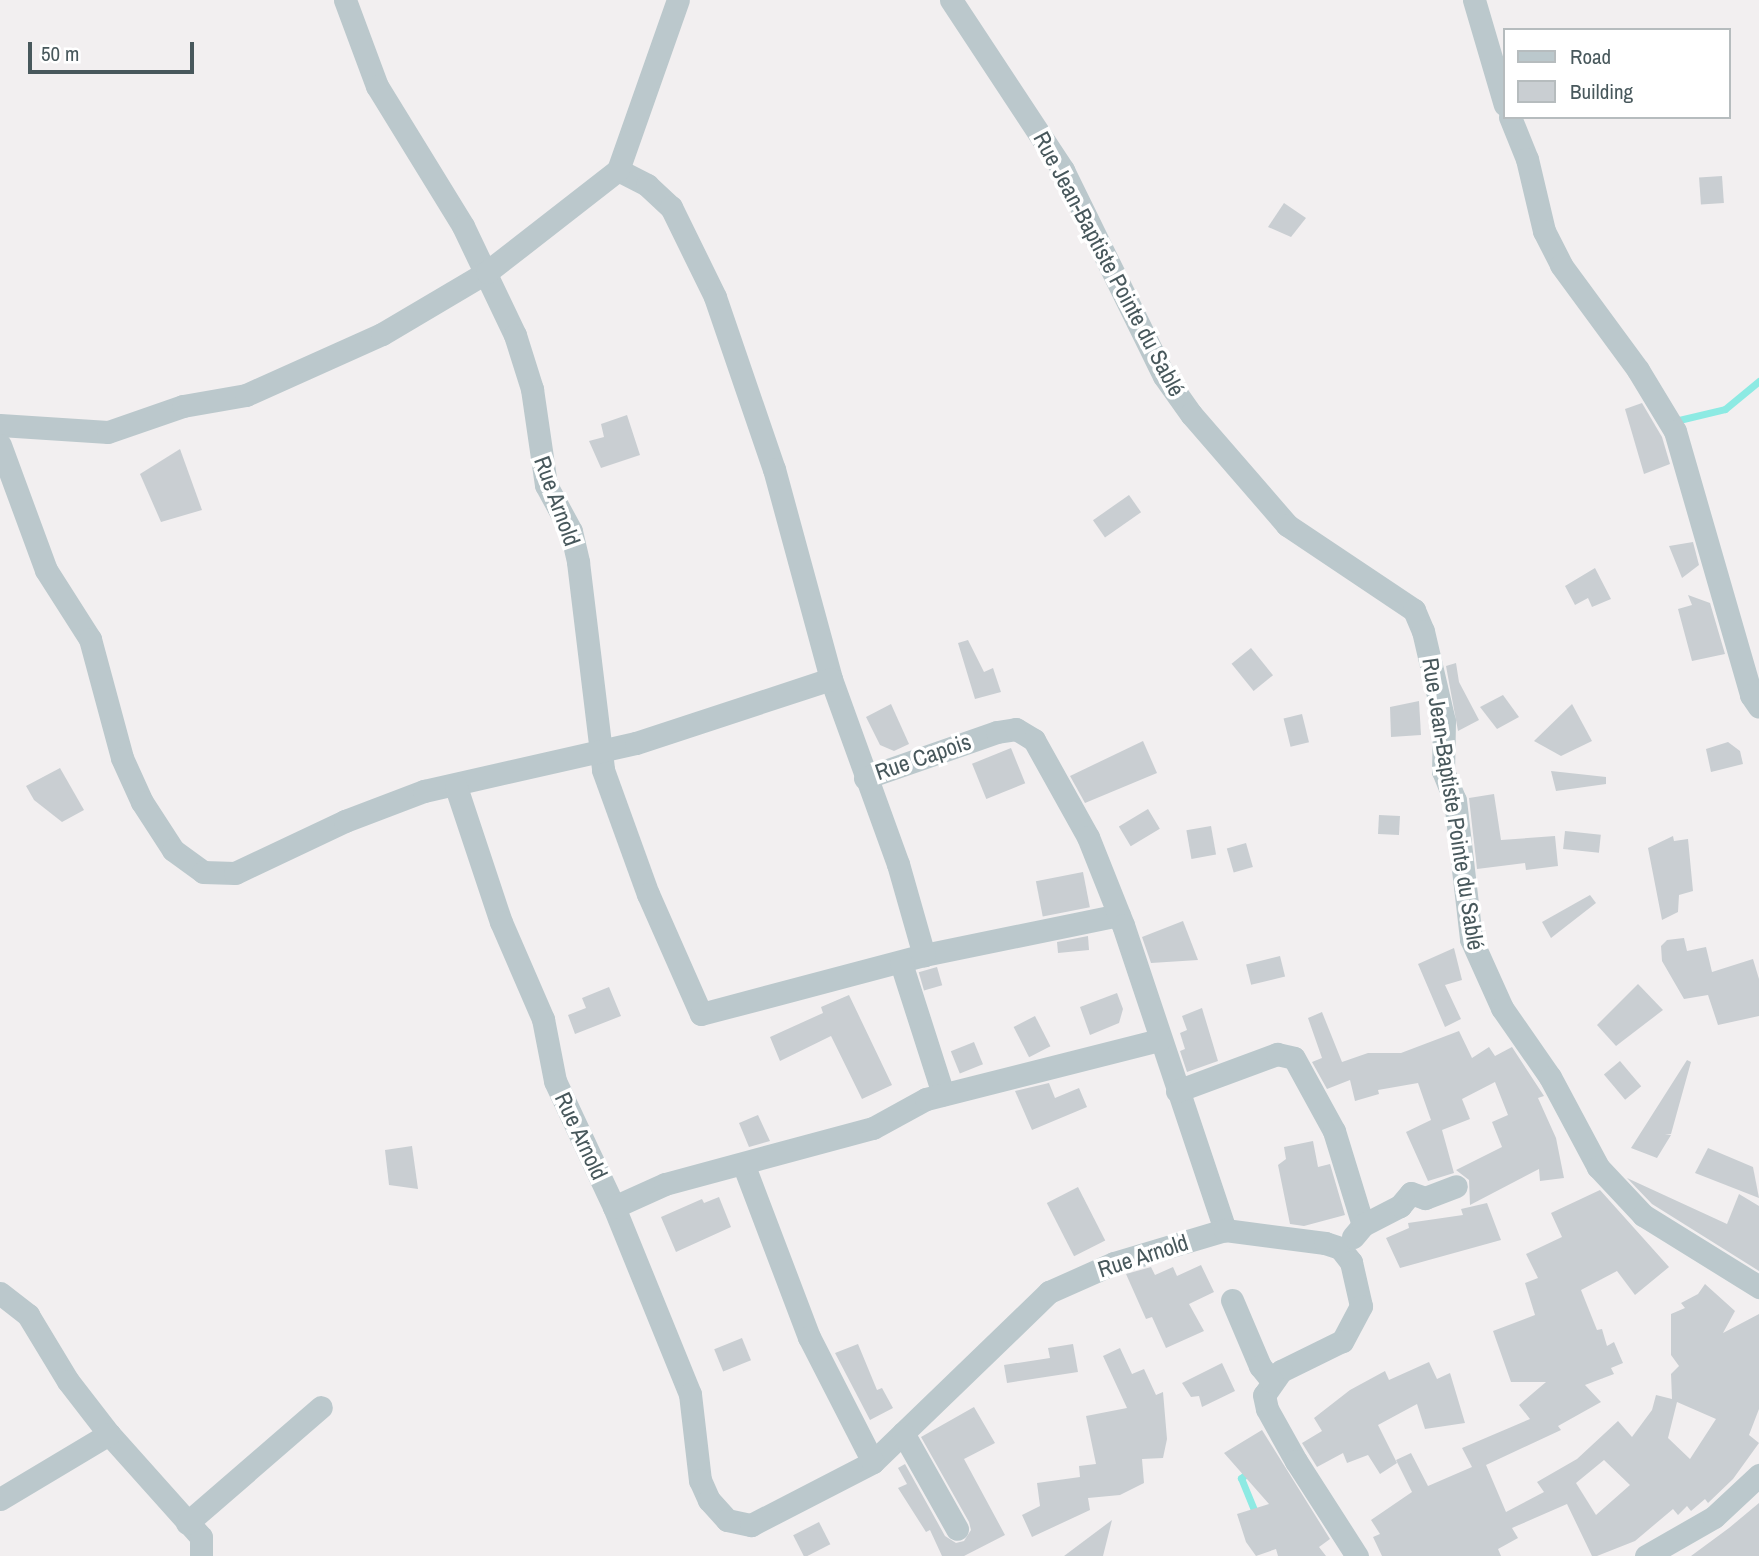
<!DOCTYPE html>
<meta charset="utf-8">
<style>
body{margin:0}
#map{position:relative;width:1759px;height:1556px;overflow:hidden;background:#f2eff0;font-family:"Archivo Narrow",sans-serif}
div>[style]{position:absolute}
.stream>*{height:7px;margin:-3.5px;padding:0 3.5px;transform-origin:3.5px;border-radius:3.5px;background:#8deae3}
.building>*{inset:0;background:#c9ced2;transform-origin:0 0}
.street>*{height:23px;margin:-11.5px;padding:0 11.5px;transform-origin:11.5px;border-radius:11.5px;background:#bbc8cc}
span{translate:-50% -50%;white-space:nowrap;text-align:center;line-height:1.15;-webkit-text-stroke:7px #fff;paint-order:stroke}
.street-label{font-size:23px;color:#48585c}
.legend{position:absolute;left:1503px;top:28px;width:228px;height:91px;box-sizing:border-box;background:#fff;border:2px solid #b6bcbe;margin:0;padding:9px 12px;list-style:none;font-size:21px;color:#48585c}
.legend li{display:flex;align-items:center;gap:14px;height:35px}
.legend b{width:35px;border:2px solid #b6bcbe}
.scale{position:absolute;left:28px;top:42px;width:166px;height:32px;box-sizing:border-box;border:4px solid #48585c;border-top:0;padding-left:9px;font-size:21px;line-height:24px;white-space:nowrap;color:#48585c;-webkit-text-stroke:5px #fff;paint-order:stroke}
</style>
<div id="map">
<div class="stream">
<div style="left:1679px;top:420px;width:47px;rotate:-13.4deg"></div>
<div style="left:1725px;top:409px;width:44px;rotate:-39.5deg"></div>
<div style="left:1251px;top:1470px;width:13px;rotate:141deg"></div>
<div style="left:1241px;top:1478px;width:42px;rotate:67.7deg"></div>
</div>
<div class="building">
<div style="left:1722px;top:176px;width:27px;height:23px;rotate:86deg"></div>
<div style="clip-path:polygon(1284px 203px,1306px 218px,1291px 237px,1268px 227px)"></div>
<div style="clip-path:polygon(1642px 403px,1662px 437px,1670px 464px,1644px 474px,1625px 409px)"></div>
<div style="clip-path:polygon(627px 415px,640px 455px,601px 468px,589px 441px,604px 437px,601px 424px)"></div>
<div style="clip-path:polygon(180px 449px,202px 510px,161px 522px,140px 474px)"></div>
<div style="left:1129px;top:495px;width:21px;height:44px;rotate:55deg"></div>
<div style="clip-path:polygon(1693px 542px,1699px 565px,1682px 578px,1669px 546px)"></div>
<div style="clip-path:polygon(1595px 568px,1611px 599px,1592px 607px,1588px 598px,1575px 605px,1565px 586px)"></div>
<div style="clip-path:polygon(1688px 595px,1710px 603px,1725px 654px,1692px 661px,1678px 609px,1692px 605px)"></div>
<div style="clip-path:polygon(968px 640px,984px 672px,993px 668px,1001px 692px,975px 699px,958px 643px)"></div>
<div style="left:1251px;top:648px;width:35px;height:25px;rotate:51deg"></div>
<div style="clip-path:polygon(1456px 663px,1459px 682px,1479px 720px,1458px 731px,1446px 666px)"></div>
<div style="clip-path:polygon(1503px 695px,1519px 717px,1497px 729px,1480px 707px)"></div>
<div style="clip-path:polygon(1419px 701px,1421px 735px,1391px 737px,1390px 707px)"></div>
<div style="clip-path:polygon(891px 704px,909px 744px,894px 751px,880px 745px,866px 717px)"></div>
<div style="clip-path:polygon(1572px 704px,1592px 741px,1561px 756px,1534px 741px)"></div>
<div style="left:1302px;top:714px;width:29px;height:19px;rotate:76deg"></div>
<div style="clip-path:polygon(1143px 741px,1157px 773px,1085px 803px,1070px 776px)"></div>
<div style="clip-path:polygon(1728px 742px,1740px 751px,1743px 764px,1711px 772px,1706px 749px)"></div>
<div style="left:1011px;top:748px;width:38px;height:42px;rotate:68deg"></div>
<div style="clip-path:polygon(60px 768px,84px 810px,62px 822px,34px 800px,26px 786px)"></div>
<div style="clip-path:polygon(1551px 771px,1606px 777px,1606px 784px,1556px 791px)"></div>
<div style="clip-path:polygon(1494px 794px,1501px 840px,1555px 836px,1558px 866px,1526px 870px,1525px 863px,1477px 869px,1469px 798px)"></div>
<div style="left:1148px;top:809px;width:23px;height:34px;rotate:59deg"></div>
<div style="left:1379px;top:815px;width:21px;height:19px;rotate:3deg"></div>
<div style="left:1211px;top:826px;width:29px;height:25px;rotate:80deg"></div>
<div style="left:1565px;top:831px;width:36px;height:18px;rotate:6deg"></div>
<div style="clip-path:polygon(1673px 836px,1674px 841px,1688px 839px,1693px 891px,1679px 895px,1678px 912px,1662px 920px,1648px 848px)"></div>
<div style="left:1246px;top:843px;width:25px;height:20px;rotate:74deg"></div>
<div style="left:1083px;top:872px;width:36px;height:48px;rotate:79deg"></div>
<div style="clip-path:polygon(1590px 895px,1596px 903px,1551px 938px,1542px 922px)"></div>
<div style="clip-path:polygon(1183px 921px,1198px 960px,1151px 963px,1142px 937px)"></div>
<div style="clip-path:polygon(1088px 936px,1089px 950px,1058px 953px,1057px 942px)"></div>
<div style="clip-path:polygon(1684px 938px,1687px 951px,1706px 947px,1712px 972px,1753px 959px,1759px 979px,1759px 1016px,1718px 1025px,1708px 995px,1684px 999px,1662px 961px,1661px 946px,1667px 940px)"></div>
<div style="clip-path:polygon(1454px 948px,1462px 980px,1445px 985px,1461px 1019px,1445px 1027px,1418px 964px)"></div>
<div style="left:1280px;top:956px;width:21px;height:35px;rotate:76deg"></div>
<div style="left:937px;top:967px;width:19px;height:19px;rotate:74deg"></div>
<div style="clip-path:polygon(1638px 984px,1663px 1010px,1616px 1046px,1597px 1025px)"></div>
<div style="clip-path:polygon(609px 987px,621px 1016px,575px 1034px,568px 1015px,586px 1008px,582px 998px)"></div>
<div style="clip-path:polygon(1117px 993px,1123px 1009px,1119px 1023px,1090px 1035px,1080px 1007px)"></div>
<div style="clip-path:polygon(849px 995px,892px 1085px,862px 1099px,831px 1036px,780px 1061px,770px 1037px,823px 1013px,821px 1007px)"></div>
<div style="clip-path:polygon(1202px 1008px,1218px 1061px,1187px 1072px,1180px 1051px,1185px 1049px,1180px 1033px,1187px 1030px,1182px 1016px)"></div>
<div style="clip-path:polygon(1322px 1012px,1342px 1062px,1368px 1053px,1401px 1053px,1459px 1031px,1472px 1058px,1489px 1047px,1495px 1056px,1512px 1047px,1544px 1096px,1538px 1098px,1556px 1138px,1564px 1178px,1540px 1181px,1539px 1169px,1470px 1205px,1469px 1180px,1456px 1170px,1502px 1147px,1492px 1122px,1508px 1115px,1495px 1082px,1462px 1099px,1470px 1119px,1442px 1130px,1454px 1173px,1428px 1181px,1406px 1132px,1431px 1120px,1418px 1083px,1378px 1090px,1379px 1094px,1355px 1101px,1350px 1080px,1327px 1089px,1312px 1062px,1322px 1058px,1308px 1018px)"></div>
<div style="left:1035px;top:1016px;width:34px;height:24px;rotate:63deg"></div>
<div style="left:974px;top:1042px;width:24px;height:25px;rotate:68deg"></div>
<div style="clip-path:polygon(1687px 1060px,1691px 1062px,1671px 1134px,1665px 1135px,1671px 1135px,1657px 1158px,1631px 1148px)"></div>
<div style="left:1620px;top:1061px;width:33px;height:21px;rotate:50deg"></div>
<div style="clip-path:polygon(1049px 1083px,1055px 1098px,1079px 1088px,1087px 1107px,1032px 1130px,1015px 1091px)"></div>
<div style="clip-path:polygon(758px 1115px,770px 1141px,749px 1147px,739px 1123px)"></div>
<div style="clip-path:polygon(1313px 1141px,1318px 1167px,1330px 1164px,1345px 1215px,1304px 1226px,1290px 1224px,1278px 1165px,1286px 1159px,1284px 1147px)"></div>
<div style="clip-path:polygon(412px 1146px,418px 1189px,389px 1185px,385px 1150px)"></div>
<div style="clip-path:polygon(1708px 1148px,1753px 1167px,1759px 1198px,1695px 1173px)"></div>
<div style="clip-path:polygon(1627px 1178px,1727px 1224px,1739px 1194px,1759px 1206px,1759px 1271px,1652px 1204px)"></div>
<div style="left:1078px;top:1187px;width:60px;height:35px;rotate:63deg"></div>
<div style="clip-path:polygon(evenodd,1600px 1190px,1669px 1267px,1635px 1295px,1617px 1271px,1581px 1290px,1597px 1330px,1602px 1329px,1607px 1346px,1614px 1342px,1623px 1363px,1611px 1368px,1614px 1374px,1585px 1385px,1601px 1402px,1558px 1426px,1561px 1430px,1486px 1465px,1506px 1512px,1544px 1492px,1537px 1482px,1577px 1459px,1618px 1421px,1632px 1437px,1652px 1410px,1656px 1395px,1672px 1399px,1671px 1374px,1679px 1366px,1671px 1355px,1671px 1314px,1685px 1308px,1681px 1303px,1698px 1294px,1705px 1284px,1735px 1311px,1723px 1333px,1759px 1314px,1759px 1409px,1749px 1435px,1759px 1443px,1733px 1479px,1708px 1503px,1705px 1499px,1691px 1511px,1687px 1506px,1678px 1515px,1673px 1509px,1635px 1541px,1597px 1556px,1592px 1556px,1567px 1504px,1512px 1528px,1518px 1538px,1498px 1549px,1501px 1556px,1382px 1556px,1373px 1537px,1380px 1534px,1371px 1520px,1412px 1492px,1396px 1460px,1411px 1453px,1428px 1486px,1472px 1467px,1462px 1448px,1530px 1419px,1519px 1405px,1546px 1382px,1511px 1382px,1493px 1331px,1535px 1315px,1525px 1283px,1538px 1278px,1526px 1254px,1562px 1237px,1551px 1213px,1600px 1190px,1677px 1402px,1716px 1419px,1690px 1459px,1668px 1438px,1677px 1402px,1600px 1190px,1604px 1460px,1630px 1485px,1596px 1515px,1576px 1483px,1604px 1460px)"></div>
<div style="clip-path:polygon(719px 1197px,731px 1227px,676px 1252px,661px 1217px,702px 1199px,704px 1203px)"></div>
<div style="clip-path:polygon(1487px 1203px,1501px 1240px,1400px 1268px,1386px 1238px,1409px 1228px,1408px 1223px,1463px 1215px,1461px 1209px)"></div>
<div style="clip-path:polygon(1201px 1265px,1214px 1292px,1189px 1304px,1204px 1331px,1166px 1348px,1152px 1317px,1146px 1319px,1126px 1274px,1151px 1267px,1155px 1275px,1173px 1267px,1177px 1276px)"></div>
<div style="left:742px;top:1338px;width:24px;height:30px;rotate:68deg"></div>
<div style="clip-path:polygon(858px 1344px,877px 1390px,882px 1388px,893px 1408px,870px 1420px,835px 1353px)"></div>
<div style="clip-path:polygon(1073px 1344px,1078px 1372px,1007px 1383px,1004px 1365px,1050px 1358px,1048px 1348px)"></div>
<div style="clip-path:polygon(1120px 1348px,1132px 1374px,1144px 1369px,1156px 1395px,1163px 1392px,1167px 1439px,1163px 1458px,1142px 1459px,1144px 1483px,1120px 1495px,1088px 1498px,1090px 1510px,1032px 1537px,1022px 1515px,1040px 1506px,1037px 1483px,1080px 1477px,1079px 1466px,1096px 1464px,1086px 1416px,1127px 1408px,1103px 1356px)"></div>
<div style="clip-path:polygon(1429px 1362px,1437px 1379px,1450px 1373px,1465px 1423px,1425px 1429px,1417px 1404px,1378px 1425px,1397px 1463px,1380px 1474px,1368px 1455px,1347px 1463px,1343px 1453px,1317px 1467px,1302px 1443px,1322px 1431px,1314px 1418px,1350px 1390px,1385px 1371px,1389px 1380px)"></div>
<div style="clip-path:polygon(1222px 1363px,1235px 1391px,1202px 1407px,1199px 1396px,1191px 1397px,1182px 1383px)"></div>
<div style="clip-path:polygon(974px 1407px,995px 1443px,964px 1459px,1005px 1535px,964px 1556px,942px 1556px,930px 1530px,926px 1532px,898px 1488px,907px 1484px,898px 1468px,905px 1464px,945px 1536px,956px 1543px,964px 1541px,971px 1530px,969px 1522px,921px 1437px)"></div>
<div style="clip-path:polygon(1262px 1430px,1330px 1539px,1319px 1547px,1326px 1556px,1278px 1556px,1276px 1549px,1256px 1556px,1246px 1542px,1237px 1514px,1269px 1504px,1224px 1453px)"></div>
<div style="clip-path:polygon(1759px 1503px,1759px 1556px,1691px 1556px,1729px 1528px)"></div>
<div style="clip-path:polygon(1112px 1520px,1103px 1556px,1064px 1556px)"></div>
<div style="left:819px;top:1522px;width:25px;height:29px;rotate:63deg"></div>
</div>
<div class="street">
<div style="left:345px;top:0;width:92px;rotate:69.6deg"></div>
<div style="left:377px;top:86px;width:164px;rotate:58.4deg"></div>
<div style="left:463px;top:226px;width:121px;rotate:64.5deg"></div>
<div style="left:515px;top:335px;width:57px;rotate:72.5deg"></div>
<div style="left:532px;top:389px;width:97px;rotate:81.7deg"></div>
<div style="left:546px;top:485px;width:52px;rotate:61.5deg"></div>
<div style="left:571px;top:531px;width:32px;rotate:77deg"></div>
<div style="left:578px;top:562px;width:209px;rotate:83.1deg"></div>
<div style="left:603px;top:770px;width:132px;rotate:70.1deg"></div>
<div style="left:648px;top:894px;width:131px;rotate:66.2deg"></div>
<div style="left:701px;top:1014px;width:231px;rotate:-14.8deg"></div>
<div style="left:924px;top:955px;width:199px;rotate:-11.6deg"></div>
<div style="left:951px;top:0;width:204px;rotate:56.6deg"></div>
<div style="left:1063px;top:170px;width:229px;rotate:63.9deg"></div>
<div style="left:1164px;top:376px;width:47px;rotate:54.6deg"></div>
<div style="left:1191px;top:414px;width:147px;rotate:49.1deg"></div>
<div style="left:1287px;top:525px;width:153px;rotate:33.8deg"></div>
<div style="left:1414px;top:610px;width:23px;rotate:67deg"></div>
<div style="left:1423px;top:631px;width:92px;rotate:76.9deg"></div>
<div style="left:1444px;top:721px;width:50px;rotate:91.1deg"></div>
<div style="left:1443px;top:771px;width:31px;rotate:68deg"></div>
<div style="left:1455px;top:800px;width:140px;rotate:83.4deg"></div>
<div style="left:1471px;top:939px;width:76px;rotate:65.8deg"></div>
<div style="left:1502px;top:1008px;width:84px;rotate:55.2deg"></div>
<div style="left:1550px;top:1077px;width:102px;rotate:61.9deg"></div>
<div style="left:1598px;top:1167px;width:66px;rotate:46.8deg"></div>
<div style="left:1643px;top:1215px;width:137px;rotate:31.8deg"></div>
<div style="left:1474px;top:0;width:109px;rotate:73.6deg"></div>
<div style="left:1510px;top:117px;width:45px;rotate:68deg"></div>
<div style="left:1527px;top:159px;width:74px;rotate:76.7deg"></div>
<div style="left:1544px;top:231px;width:38px;rotate:63deg"></div>
<div style="left:1561px;top:265px;width:130px;rotate:53.7deg"></div>
<div style="left:1638px;top:370px;width:71px;rotate:58.8deg"></div>
<div style="left:1675px;top:431px;width:275px;rotate:73.9deg"></div>
<div style="left:1751px;top:695px;width:14px;rotate:56deg"></div>
<div style="left:618px;top:170px;width:33px;rotate:27deg"></div>
<div style="left:647px;top:185px;width:33px;rotate:43deg"></div>
<div style="left:671px;top:207px;width:100px;rotate:63.9deg"></div>
<div style="left:715px;top:297px;width:182px;rotate:71.1deg"></div>
<div style="left:774px;top:469px;width:218px;rotate:74.8deg"></div>
<div style="left:831px;top:679px;width:197px;rotate:70.1deg"></div>
<div style="left:898px;top:864px;width:95px;rotate:74.1deg"></div>
<div style="left:0;top:425px;width:108px;rotate:3.7deg"></div>
<div style="left:108px;top:432px;width:79px;rotate:-19.1deg"></div>
<div style="left:183px;top:406px;width:64px;rotate:-9.9deg"></div>
<div style="left:246px;top:395px;width:149px;rotate:-24.2deg"></div>
<div style="left:382px;top:334px;width:122px;rotate:-30.6deg"></div>
<div style="left:487px;top:272px;width:166px;rotate:-37.9deg"></div>
<div style="left:618px;top:170px;width:180px;rotate:-70.6deg"></div>
<div style="left:0;top:445px;width:133px;rotate:69.8deg"></div>
<div style="left:46px;top:570px;width:82px;rotate:57.5deg"></div>
<div style="left:90px;top:639px;width:123px;rotate:74.9deg"></div>
<div style="left:122px;top:758px;width:48px;rotate:65.6deg"></div>
<div style="left:142px;top:802px;width:57px;rotate:57.1deg"></div>
<div style="left:173px;top:850px;width:37px;rotate:36deg"></div>
<div style="left:203px;top:872px;width:32px;rotate:2deg"></div>
<div style="left:235px;top:873px;width:122px;rotate:-25.3deg"></div>
<div style="left:345px;top:821px;width:85px;rotate:-20.8deg"></div>
<div style="left:424px;top:791px;width:217px;rotate:-12.8deg"></div>
<div style="left:636px;top:743px;width:205px;rotate:-18.2deg"></div>
<div style="left:865px;top:778px;width:140px;rotate:-19.2deg"></div>
<div style="left:997px;top:732px;width:19px;rotate:-9deg"></div>
<div style="left:1016px;top:729px;width:21px;rotate:31deg"></div>
<div style="left:1034px;top:740px;width:111px;rotate:60.9deg"></div>
<div style="left:1088px;top:837px;width:95px;rotate:68.3deg"></div>
<div style="left:1123px;top:925px;width:322px;rotate:71.5deg"></div>
<div style="left:456px;top:787px;width:142px;rotate:71.6deg"></div>
<div style="left:501px;top:922px;width:106px;rotate:66.6deg"></div>
<div style="left:543px;top:1019px;width:63px;rotate:79deg"></div>
<div style="left:555px;top:1081px;width:139px;rotate:64.9deg"></div>
<div style="left:614px;top:1207px;width:202px;rotate:67.9deg"></div>
<div style="left:690px;top:1394px;width:87px;rotate:83.4deg"></div>
<div style="left:700px;top:1480px;width:22px;rotate:66deg"></div>
<div style="left:709px;top:1500px;width:27px;rotate:48deg"></div>
<div style="left:727px;top:1520px;width:25px;rotate:12deg"></div>
<div style="left:751px;top:1525px;width:137px;rotate:-27.3deg"></div>
<div style="left:873px;top:1462px;width:245px;rotate:-44deg"></div>
<div style="left:1049px;top:1292px;width:71px;rotate:-24deg"></div>
<div style="left:1114px;top:1263px;width:116px;rotate:-16.6deg"></div>
<div style="left:1225px;top:1230px;width:101px;rotate:7.4deg"></div>
<div style="left:1325px;top:1243px;width:16px;rotate:18deg"></div>
<div style="left:1340px;top:1248px;width:18px;rotate:52deg"></div>
<div style="left:1351px;top:1262px;width:45px;rotate:77.2deg"></div>
<div style="left:1361px;top:1306px;width:40px;rotate:118deg"></div>
<div style="left:1342px;top:1341px;width:68px;rotate:153.8deg"></div>
<div style="left:1281px;top:1371px;width:29px;rotate:125deg"></div>
<div style="left:1264px;top:1395px;width:14px;rotate:78deg"></div>
<div style="left:1267px;top:1409px;width:60px;rotate:60.9deg"></div>
<div style="left:1296px;top:1461px;width:113px;rotate:57.3deg"></div>
<div style="left:901px;top:963px;width:138px;rotate:72.2deg"></div>
<div style="left:1177px;top:1091px;width:107px;rotate:-20.3deg"></div>
<div style="left:1277px;top:1054px;width:17px;rotate:13deg"></div>
<div style="left:1294px;top:1058px;width:83px;rotate:61.3deg"></div>
<div style="left:1334px;top:1131px;width:98px;rotate:72.9deg"></div>
<div style="left:744px;top:1166px;width:183px;rotate:69.2deg"></div>
<div style="left:809px;top:1337px;width:140px;rotate:62.9deg"></div>
<div style="left:614px;top:1207px;width:56px;rotate:-24.3deg"></div>
<div style="left:665px;top:1184px;width:215px;rotate:-15.1deg"></div>
<div style="left:873px;top:1128px;width:60px;rotate:-28.7deg"></div>
<div style="left:926px;top:1099px;width:241px;rotate:-14.2deg"></div>
<div style="left:1353px;top:1237px;width:16px;rotate:-50deg"></div>
<div style="left:1363px;top:1225px;width:42px;rotate:-27.2deg"></div>
<div style="left:1400px;top:1206px;width:17px;rotate:-50deg"></div>
<div style="left:1411px;top:1193px;width:15px;rotate:20deg"></div>
<div style="left:1425px;top:1198px;width:33px;rotate:-21deg"></div>
<div style="left:0;top:1293px;width:36px;rotate:38deg"></div>
<div style="left:28px;top:1315px;width:77px;rotate:58.8deg"></div>
<div style="left:68px;top:1381px;width:67px;rotate:52.3deg"></div>
<div style="left:109px;top:1434px;width:138px;rotate:48.2deg"></div>
<div style="left:201px;top:1537px;width:19px;rotate:90deg"></div>
<div style="left:1232px;top:1300px;width:72px;rotate:67deg"></div>
<div style="left:1260px;top:1366px;width:19px;rotate:51deg"></div>
<div style="left:903px;top:1433px;width:110px;rotate:60.6deg"></div>
<div style="left:0;top:1499px;width:127px;rotate:-30.8deg"></div>
<div style="left:187px;top:1523px;width:177px;rotate:-40.9deg"></div>
<div style="left:1646px;top:1556px;width:78px;rotate:-29.8deg"></div>
<div style="left:1714px;top:1517px;width:62px;rotate:-43deg"></div>
</div>
<div class="street-label">
<span style="left:1109px;top:264px;rotate:62deg">Rue Jean-Baptiste Pointe du Sablé</span>
<span style="left:557px;top:501px;rotate:70deg">Rue Arnold</span>
<span style="left:923px;top:757px;rotate:-19deg">Rue Capois</span>
<span style="left:1453px;top:804px;rotate:81deg">Rue Jean-Baptiste Pointe du Sablé</span>
<span style="left:581px;top:1136px;rotate:65deg">Rue Arnold</span>
<span style="left:1143px;top:1256px;rotate:-18deg">Rue Arnold</span>
</div>
<ul class="legend">
<li><b style="height:9px;background:#bbc8cc"></b>Road</li>
<li><b style="height:19px;background:#c9ced2"></b>Building</li>
</ul>
<div class="scale">50 m</div>
</div>
